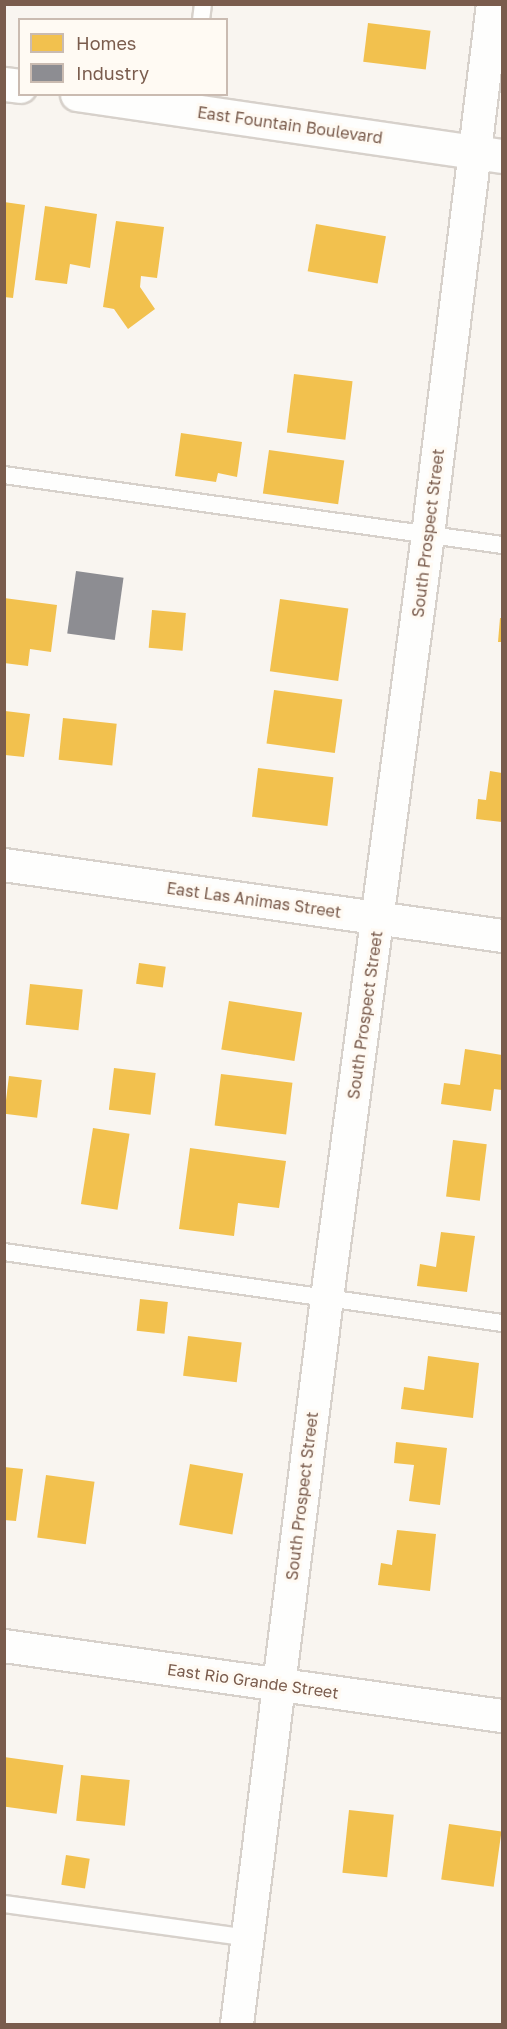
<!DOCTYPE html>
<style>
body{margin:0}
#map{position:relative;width:507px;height:2029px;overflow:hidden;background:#f9f5f0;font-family:"Golos Text",sans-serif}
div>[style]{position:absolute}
.homes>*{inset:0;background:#f2c14e;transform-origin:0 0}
.industry>*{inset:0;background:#8d8d92;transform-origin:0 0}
.roads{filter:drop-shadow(2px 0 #d7d1cb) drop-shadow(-2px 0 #d7d1cb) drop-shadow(0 2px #d7d1cb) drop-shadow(0 -2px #d7d1cb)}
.service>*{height:16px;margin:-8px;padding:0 8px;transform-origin:8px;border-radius:8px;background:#fefefd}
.minor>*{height:32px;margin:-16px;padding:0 16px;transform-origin:16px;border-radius:16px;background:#fefefd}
.secondary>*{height:33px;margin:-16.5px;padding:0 16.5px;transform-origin:16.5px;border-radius:16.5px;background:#fefefd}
span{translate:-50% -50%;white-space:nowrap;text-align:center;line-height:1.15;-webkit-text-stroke:6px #fffaf3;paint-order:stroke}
.street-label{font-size:16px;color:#7a5c4d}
.frame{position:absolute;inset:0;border:6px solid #7a5c4d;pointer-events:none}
.legend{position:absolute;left:18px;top:18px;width:210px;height:78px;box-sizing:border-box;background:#fffaf3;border:2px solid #cabbb1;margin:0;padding:8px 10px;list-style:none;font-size:18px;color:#7a5c4d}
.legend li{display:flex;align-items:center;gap:12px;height:30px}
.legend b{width:30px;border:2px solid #cabbb1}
</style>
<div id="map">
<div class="homes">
<div style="left:368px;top:23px;width:63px;height:39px;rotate:7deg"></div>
<div style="clip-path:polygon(4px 202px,25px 205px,13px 298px,4px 297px)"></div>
<div style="clip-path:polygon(45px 206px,97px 214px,90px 268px,70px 264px,67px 284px,35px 280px)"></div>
<div style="clip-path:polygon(116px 221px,164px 227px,157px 278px,141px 276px,140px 287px,155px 309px,128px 329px,114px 309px,103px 307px)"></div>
<div style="left:316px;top:224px;width:71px;height:48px;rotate:10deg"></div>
<div style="left:294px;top:374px;width:59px;height:59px;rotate:7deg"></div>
<div style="clip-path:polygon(181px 433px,242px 442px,237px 477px,218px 473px,216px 482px,175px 476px)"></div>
<div style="left:269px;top:450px;width:76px;height:44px;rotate:8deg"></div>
<div style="clip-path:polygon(4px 598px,57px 605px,51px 652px,30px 649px,28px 666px,4px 663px)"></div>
<div style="left:280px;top:599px;width:69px;height:73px;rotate:8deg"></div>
<div style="left:152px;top:610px;width:34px;height:38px;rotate:5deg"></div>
<div style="clip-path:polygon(500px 618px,502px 618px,502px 642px,498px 642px)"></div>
<div style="left:274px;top:690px;width:69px;height:54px;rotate:8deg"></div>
<div style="clip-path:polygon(5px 711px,30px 714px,24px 757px,5px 755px)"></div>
<div style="left:63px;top:718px;width:54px;height:42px;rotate:6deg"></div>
<div style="left:258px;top:768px;width:76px;height:49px;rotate:7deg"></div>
<div style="clip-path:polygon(490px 771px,502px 773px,502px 822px,476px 819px,478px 799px,486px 800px)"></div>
<div style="left:139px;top:963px;width:27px;height:21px;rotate:8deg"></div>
<div style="left:30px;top:984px;width:53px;height:41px;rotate:6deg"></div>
<div style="left:229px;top:1001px;width:74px;height:49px;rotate:9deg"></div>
<div style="clip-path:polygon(465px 1049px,502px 1055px,502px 1090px,494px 1089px,491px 1111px,441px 1104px,444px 1083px,460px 1085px)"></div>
<div style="left:114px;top:1068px;width:42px;height:42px;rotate:7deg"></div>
<div style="left:221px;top:1074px;width:72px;height:52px;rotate:7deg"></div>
<div style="left:9px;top:1076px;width:33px;height:38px;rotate:7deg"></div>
<div style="left:93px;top:1128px;width:37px;height:77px;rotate:9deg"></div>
<div style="left:453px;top:1140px;width:34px;height:57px;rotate:7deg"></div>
<div style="clip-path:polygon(190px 1148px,286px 1161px,279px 1208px,238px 1203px,234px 1236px,179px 1229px)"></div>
<div style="clip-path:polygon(441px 1232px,475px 1236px,467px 1292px,417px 1286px,420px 1264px,436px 1267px)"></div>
<div style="left:140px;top:1299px;width:28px;height:32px;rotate:6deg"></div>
<div style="left:188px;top:1336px;width:54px;height:40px;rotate:7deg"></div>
<div style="clip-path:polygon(428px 1356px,479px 1363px,473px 1418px,401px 1409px,404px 1387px,424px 1390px)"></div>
<div style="clip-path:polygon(396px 1442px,447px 1448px,440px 1505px,409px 1501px,414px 1465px,394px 1463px)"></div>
<div style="left:190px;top:1464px;width:54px;height:62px;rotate:10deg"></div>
<div style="clip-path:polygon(4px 1467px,23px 1469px,16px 1521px,4px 1520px)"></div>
<div style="left:46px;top:1475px;width:49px;height:63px;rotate:8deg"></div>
<div style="clip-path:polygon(397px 1530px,436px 1534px,430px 1591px,378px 1585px,381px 1563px,392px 1565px)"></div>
<div style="left:4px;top:1757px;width:60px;height:49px;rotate:8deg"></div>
<div style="left:81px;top:1775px;width:49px;height:46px;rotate:6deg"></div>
<div style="left:349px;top:1810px;width:45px;height:63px;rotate:6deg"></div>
<div style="left:449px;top:1824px;width:53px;height:56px;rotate:8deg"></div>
<div style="left:66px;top:1855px;width:24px;height:30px;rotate:9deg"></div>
</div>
<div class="industry">
<div style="left:76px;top:571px;width:48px;height:63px;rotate:8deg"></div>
</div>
<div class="roads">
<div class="service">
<div style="left:201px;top:20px;width:16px;rotate:-83deg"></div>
<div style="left:4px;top:475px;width:503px;rotate:8deg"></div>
<div style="left:4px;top:1252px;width:503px;rotate:8.11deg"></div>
<div style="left:4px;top:1904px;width:246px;rotate:7.9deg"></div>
</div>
<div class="minor">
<div style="left:4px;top:865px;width:503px;rotate:8.11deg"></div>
<div style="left:4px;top:1646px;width:503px;rotate:8deg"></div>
<div style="left:237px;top:2024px;width:732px;rotate:-82.93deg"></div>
<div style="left:327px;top:1298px;width:770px;rotate:-82.46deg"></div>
<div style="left:428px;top:535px;width:535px;rotate:-83.02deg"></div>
</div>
<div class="secondary">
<div style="left:4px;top:84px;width:16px;rotate:7deg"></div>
<div style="left:77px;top:94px;width:429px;rotate:8.3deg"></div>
</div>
</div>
<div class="street-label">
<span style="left:290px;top:125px;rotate:8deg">East Fountain Boulevard</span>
<span style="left:428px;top:533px;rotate:-83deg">South Prospect Street</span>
<span style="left:254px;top:900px;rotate:8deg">East Las Animas Street</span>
<span style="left:365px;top:1015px;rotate:-82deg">South Prospect Street</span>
<span style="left:302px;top:1496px;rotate:-83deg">South Prospect Street</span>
<span style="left:253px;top:1681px;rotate:8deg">East Rio Grande Street</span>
</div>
<div class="frame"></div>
<ul class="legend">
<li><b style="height:16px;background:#f2c14e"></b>Homes</li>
<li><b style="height:16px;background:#8d8d92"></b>Industry</li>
</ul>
</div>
